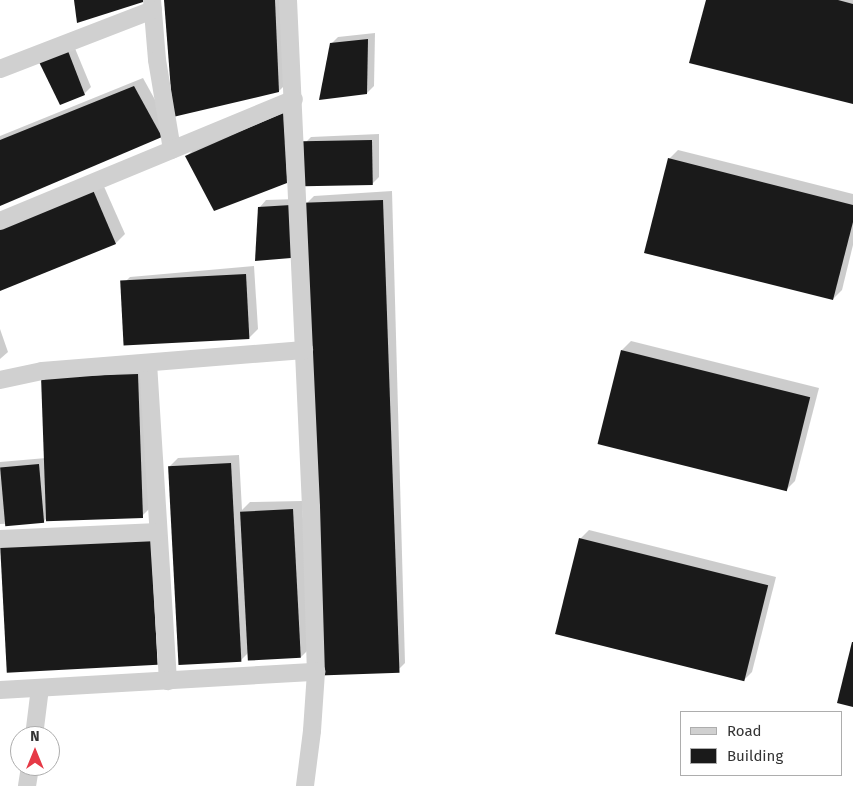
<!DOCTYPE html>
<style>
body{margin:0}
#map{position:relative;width:853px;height:786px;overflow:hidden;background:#fff;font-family:"Fira Sans",sans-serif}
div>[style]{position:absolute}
.shadow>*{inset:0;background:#0003}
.building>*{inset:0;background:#1a1a1a;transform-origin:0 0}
.minor>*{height:18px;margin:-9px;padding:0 9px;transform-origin:9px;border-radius:9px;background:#d0d0d0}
span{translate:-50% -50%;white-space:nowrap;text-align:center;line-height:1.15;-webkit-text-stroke:5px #fff;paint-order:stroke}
.legend{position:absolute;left:680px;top:711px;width:162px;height:65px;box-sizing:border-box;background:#fff;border:1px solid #adadad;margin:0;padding:6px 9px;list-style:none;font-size:15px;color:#333}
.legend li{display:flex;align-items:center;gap:10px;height:25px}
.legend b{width:25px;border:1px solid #adadad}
.north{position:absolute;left:10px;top:726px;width:50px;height:50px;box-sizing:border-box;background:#fff;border:1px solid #adadad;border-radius:50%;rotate:0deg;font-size:14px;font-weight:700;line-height:20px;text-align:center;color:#333}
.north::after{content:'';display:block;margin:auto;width:18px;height:22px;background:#e63946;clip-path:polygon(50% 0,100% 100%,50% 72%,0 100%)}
</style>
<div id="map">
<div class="shadow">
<div style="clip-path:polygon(165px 0,284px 0,288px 82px,279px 91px)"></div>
<div style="clip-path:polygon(707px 0,853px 0,853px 103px)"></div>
<div style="clip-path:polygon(375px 33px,374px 86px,367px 93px,331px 44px,338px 37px)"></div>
<div style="clip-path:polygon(74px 46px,91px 87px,84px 94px,41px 62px)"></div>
<div style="clip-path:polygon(143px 78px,170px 127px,161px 136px,0 205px,0 136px)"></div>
<div style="clip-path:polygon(291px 105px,296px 173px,286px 182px,187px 156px,196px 147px)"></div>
<div style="clip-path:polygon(379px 134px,379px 177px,372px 184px,304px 144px,311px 137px)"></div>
<div style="clip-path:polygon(678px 150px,853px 194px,853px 245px,842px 290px,833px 299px,669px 159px)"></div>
<div style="clip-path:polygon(102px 182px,125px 234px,116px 243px,0 290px)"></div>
<div style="clip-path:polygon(392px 191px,405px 663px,396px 672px,305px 205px,314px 196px)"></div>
<div style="clip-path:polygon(297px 199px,290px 257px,260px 207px,266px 200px)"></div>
<div style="clip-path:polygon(254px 266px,258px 329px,249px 338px,121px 286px,130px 277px)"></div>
<div style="clip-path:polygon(0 329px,8px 352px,0 359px)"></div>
<div style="clip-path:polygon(631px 341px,819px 388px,795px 481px,786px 490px,622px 350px)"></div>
<div style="clip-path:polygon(146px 366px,151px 507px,142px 516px,49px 516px,43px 522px,0 524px,0 462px,46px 458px,42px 381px,51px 372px)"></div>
<div style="clip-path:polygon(239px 455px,242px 510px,250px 502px,302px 501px,310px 648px,301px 657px,248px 653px,241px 660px,169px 467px,178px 458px)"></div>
<div style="clip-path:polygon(589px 530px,776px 577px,752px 672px,743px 681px,580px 539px)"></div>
</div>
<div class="building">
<div style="clip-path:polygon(74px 0,143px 0,143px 2px,77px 23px)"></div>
<div style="clip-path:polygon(164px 0,275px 0,279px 92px,173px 117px)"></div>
<div style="clip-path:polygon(706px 0,838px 0,853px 4px,853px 104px,689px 63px)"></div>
<div style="clip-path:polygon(368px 39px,367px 94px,319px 100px,330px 43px)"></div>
<div style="clip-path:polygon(68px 51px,85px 95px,60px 105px,39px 62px)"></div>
<div style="clip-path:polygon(134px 86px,162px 137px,0 206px,0 140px)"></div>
<div style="clip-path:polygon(283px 113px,287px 183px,214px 211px,185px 156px)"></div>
<div style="left:372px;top:140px;width:45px;height:69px;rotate:89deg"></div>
<div style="clip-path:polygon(668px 158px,853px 205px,853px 222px,833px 300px,644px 253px)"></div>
<div style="clip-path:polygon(93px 190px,116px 244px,0 291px,0 229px)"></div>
<div style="left:383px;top:200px;width:473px;height:80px;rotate:88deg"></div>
<div style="clip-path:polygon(291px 205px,291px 258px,255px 261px,258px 207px)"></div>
<div style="left:246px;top:274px;width:65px;height:126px;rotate:87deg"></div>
<div style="left:621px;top:350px;width:195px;height:97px;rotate:14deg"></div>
<div style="left:138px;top:374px;width:144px;height:97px;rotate:88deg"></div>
<div style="left:231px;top:463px;width:199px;height:63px;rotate:87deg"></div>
<div style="left:39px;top:464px;width:59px;height:39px;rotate:85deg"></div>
<div style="left:293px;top:509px;width:149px;height:53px;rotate:87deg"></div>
<div style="left:579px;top:538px;width:195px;height:99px;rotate:14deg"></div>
<div style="left:151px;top:539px;width:126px;height:151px;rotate:87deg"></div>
<div style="clip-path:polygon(852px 642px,853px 642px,853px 707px,837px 703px)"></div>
</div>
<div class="minor">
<div style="left:152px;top:0;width:60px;rotate:85.2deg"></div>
<div style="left:157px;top:60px;width:91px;rotate:80.5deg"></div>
<div style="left:288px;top:0;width:508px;rotate:87.4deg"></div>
<div style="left:311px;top:507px;width:165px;rotate:88.3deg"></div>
<div style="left:316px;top:672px;width:59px;rotate:93.9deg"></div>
<div style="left:312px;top:731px;width:55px;rotate:97.3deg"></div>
<div style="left:0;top:69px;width:164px;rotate:-21.1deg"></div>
<div style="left:0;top:221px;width:318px;rotate:-22.5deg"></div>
<div style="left:148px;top:363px;width:319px;rotate:86.4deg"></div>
<div style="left:0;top:380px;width:43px;rotate:-12.1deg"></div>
<div style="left:42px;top:371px;width:263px;rotate:-4.6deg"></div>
<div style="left:0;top:539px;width:158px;rotate:-2.5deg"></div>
<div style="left:0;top:690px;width:317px;rotate:-3.3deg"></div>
<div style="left:34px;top:736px;width:48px;rotate:-82.9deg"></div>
<div style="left:27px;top:786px;width:20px;rotate:-81deg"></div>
</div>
<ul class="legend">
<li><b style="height:6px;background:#d0d0d0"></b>Road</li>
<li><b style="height:14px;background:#1a1a1a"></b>Building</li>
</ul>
<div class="north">N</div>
</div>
